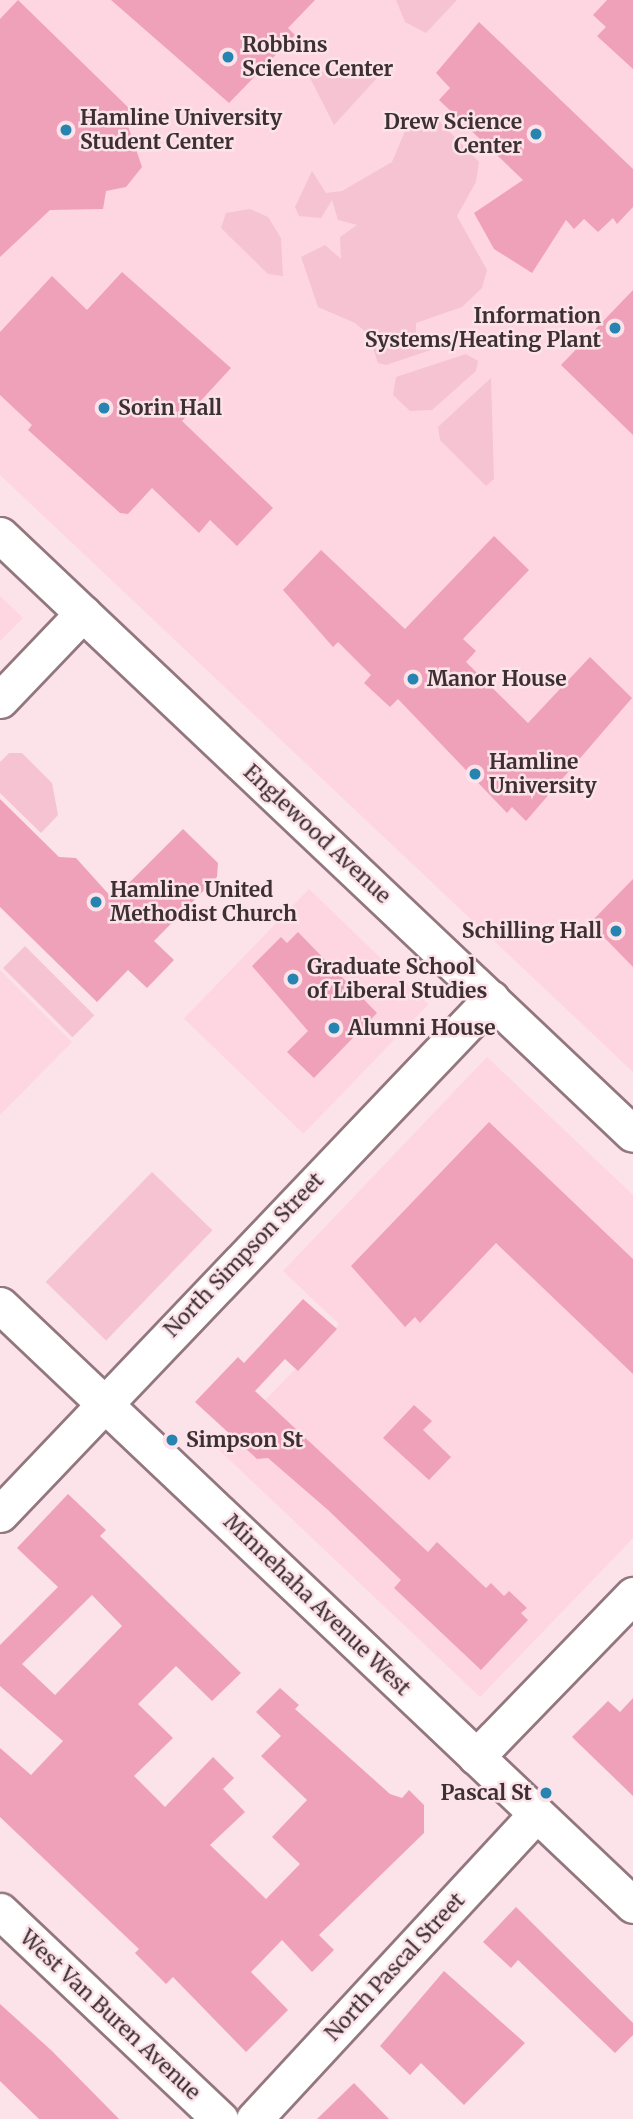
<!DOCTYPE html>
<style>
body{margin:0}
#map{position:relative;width:633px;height:2119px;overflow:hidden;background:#fce2e9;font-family:Merriweather,serif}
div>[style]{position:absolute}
.built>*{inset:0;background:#fed6e1;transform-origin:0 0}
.green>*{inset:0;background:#f5c3d2;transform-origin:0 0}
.building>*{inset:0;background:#efa1b9}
.roads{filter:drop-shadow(2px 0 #93777f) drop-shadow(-2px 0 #93777f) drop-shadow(0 2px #93777f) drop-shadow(0 -2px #93777f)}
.minor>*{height:35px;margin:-17.5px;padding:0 17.5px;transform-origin:17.5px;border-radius:17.5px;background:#fff}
.dots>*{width:19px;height:19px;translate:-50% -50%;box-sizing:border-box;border:4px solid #fce2e9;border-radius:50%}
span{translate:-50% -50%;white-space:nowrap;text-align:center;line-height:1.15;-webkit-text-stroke:5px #fce2e9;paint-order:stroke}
.poi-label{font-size:21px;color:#3c3034;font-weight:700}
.left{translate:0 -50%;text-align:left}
.right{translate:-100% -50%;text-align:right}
.street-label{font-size:21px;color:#3c3034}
</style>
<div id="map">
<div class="built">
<div style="clip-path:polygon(0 0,633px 0,633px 1072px,0 475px)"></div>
<div style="clip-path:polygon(0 596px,23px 618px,0 641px)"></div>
<div style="left:309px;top:889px;width:166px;height:180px;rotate:44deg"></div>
<div style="clip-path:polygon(0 970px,72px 1042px,0 1115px)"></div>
<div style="clip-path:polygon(487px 1057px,633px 1195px,633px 1538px,480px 1697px,218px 1449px,339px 1324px,283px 1271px)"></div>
</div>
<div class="green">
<div style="clip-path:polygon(396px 0,457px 0,426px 33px,405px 22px)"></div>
<div style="clip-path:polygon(314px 71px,372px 75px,378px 77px,334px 125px,309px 76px)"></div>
<div style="clip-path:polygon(418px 118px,440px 122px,479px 162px,476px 182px,457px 216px,487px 270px,482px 288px,462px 307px,416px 323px,416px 335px,434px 349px,386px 365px,378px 363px,368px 334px,355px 323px,318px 307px,301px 257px,325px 245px,341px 259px,340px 237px,357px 225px,338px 220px,332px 200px,321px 218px,299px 216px,295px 207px,312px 171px,326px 193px,342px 191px,392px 162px,408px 124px)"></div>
<div style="clip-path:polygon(250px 209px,268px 217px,281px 238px,283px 276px,268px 274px,221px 228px,226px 213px)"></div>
<div style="clip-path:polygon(466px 354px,478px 361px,476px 371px,432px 410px,410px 411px,393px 395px,396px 377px)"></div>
<div style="clip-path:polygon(491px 378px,494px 479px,486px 486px,440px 440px,438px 427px)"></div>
<div style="clip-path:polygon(9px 753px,22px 753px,52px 783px,58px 815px,41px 833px,0 793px,0 762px)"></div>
<div style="left:25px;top:946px;width:98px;height:31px;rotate:45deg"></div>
<div style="left:152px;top:1172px;width:84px;height:153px;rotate:44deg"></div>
</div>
<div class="building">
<div style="clip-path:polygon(18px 0,136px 115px,127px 123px,142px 167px,126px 187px,106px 191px,103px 209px,50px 210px,0 257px,0 19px)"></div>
<div style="clip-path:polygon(111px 0,315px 0,288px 28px,295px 35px,229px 103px)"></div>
<div style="clip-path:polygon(607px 0,633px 0,633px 69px,597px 36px,606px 27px,593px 15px)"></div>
<div style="clip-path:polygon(479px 22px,633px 169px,633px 207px,617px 224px,613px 218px,598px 232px,584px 219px,574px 229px,566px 220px,532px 273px,494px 249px,474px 213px,523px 180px,439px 100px,450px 88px,436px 73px)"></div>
<div style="clip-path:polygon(122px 272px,231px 368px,182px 421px,273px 508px,237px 546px,210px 520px,199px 533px,152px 488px,128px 514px,120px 513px,28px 430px,32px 425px,0 395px,0 332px,52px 276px,87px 310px)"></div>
<div style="clip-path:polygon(633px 290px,633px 435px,561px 365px)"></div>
<div style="clip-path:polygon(494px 536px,529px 570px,463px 639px,476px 651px,466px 662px,528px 723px,590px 657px,632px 698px,526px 821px,512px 807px,507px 813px,398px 699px,390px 707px,364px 683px,371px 675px,338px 642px,333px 647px,283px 590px,321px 550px,405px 629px)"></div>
<div style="clip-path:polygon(0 799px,59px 857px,76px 858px,113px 899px,183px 829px,218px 863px,217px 877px,154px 941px,174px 960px,147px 988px,128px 970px,97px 1002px,0 907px)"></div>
<div style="clip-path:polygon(633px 879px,633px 967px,590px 923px)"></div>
<div style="clip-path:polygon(298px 932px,377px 1013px,314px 1078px,287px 1052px,308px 1031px,252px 966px,281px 937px,287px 943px)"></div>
<div style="clip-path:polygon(489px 1122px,633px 1259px,633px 1374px,496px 1243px,420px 1323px,415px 1317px,405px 1327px,351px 1266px)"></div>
<div style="clip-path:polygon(303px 1299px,337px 1329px,298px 1371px,285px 1359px,255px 1391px,428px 1552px,437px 1542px,486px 1588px,491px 1583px,504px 1596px,509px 1591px,527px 1608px,521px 1613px,528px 1620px,481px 1670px,394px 1588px,401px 1580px,328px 1510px,268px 1458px,257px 1459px,195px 1402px,238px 1357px,244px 1363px)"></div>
<div style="clip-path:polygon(414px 1405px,432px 1421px,423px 1430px,451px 1457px,429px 1480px,383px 1438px)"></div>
<div style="clip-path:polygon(evenodd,68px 1494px,106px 1530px,100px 1536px,241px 1673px,212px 1701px,176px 1666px,138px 1704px,173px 1738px,134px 1776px,165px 1807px,213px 1757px,234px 1778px,223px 1789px,245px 1812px,210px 1845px,266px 1899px,300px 1864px,272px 1837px,307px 1800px,261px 1756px,281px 1736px,256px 1712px,280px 1688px,299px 1705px,295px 1709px,390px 1794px,402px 1798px,409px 1790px,424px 1805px,424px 1833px,319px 1935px,334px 1950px,312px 1972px,282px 1940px,251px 1972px,288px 2010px,246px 2052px,173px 1977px,166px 1984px,135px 1953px,139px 1949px,0 1817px,0 1748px,31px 1775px,63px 1741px,0 1686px,0 1645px,58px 1587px,17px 1548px,68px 1494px,92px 1595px,122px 1626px,55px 1695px,22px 1664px,92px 1595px)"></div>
<div style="clip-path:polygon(633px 1698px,633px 1796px,572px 1737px,608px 1701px,620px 1712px)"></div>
<div style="clip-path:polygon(516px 1907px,633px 2023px,633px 2035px,615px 2053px,518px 1960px,511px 1968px,483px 1942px)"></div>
<div style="clip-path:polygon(444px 1971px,525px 2043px,464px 2105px,421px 2063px,410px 2075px,380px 2046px)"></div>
<div style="clip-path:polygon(0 2004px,52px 2051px,119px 2119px,39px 2119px,0 2081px)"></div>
<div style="clip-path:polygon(354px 2083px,389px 2119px,317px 2119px)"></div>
</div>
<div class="roads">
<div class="minor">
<div style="left:0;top:535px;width:871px;rotate:43.42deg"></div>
<div style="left:0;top:700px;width:120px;rotate:-46.3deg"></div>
<div style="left:0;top:1305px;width:872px;rotate:43.47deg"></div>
<div style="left:0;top:1514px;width:712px;rotate:-46.37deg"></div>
<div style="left:476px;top:1757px;width:226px;rotate:-45.9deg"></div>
<div style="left:0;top:1911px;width:303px;rotate:43.4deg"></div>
<div style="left:254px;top:2119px;width:415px;rotate:-47.2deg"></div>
</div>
</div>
<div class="dots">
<div style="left:228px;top:57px;background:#2584b0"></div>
<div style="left:66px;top:130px;background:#2584b0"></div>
<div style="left:536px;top:134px;background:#2584b0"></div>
<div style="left:615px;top:328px;background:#2584b0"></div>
<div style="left:104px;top:408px;background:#2584b0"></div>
<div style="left:413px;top:679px;background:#2584b0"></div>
<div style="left:475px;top:774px;background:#2584b0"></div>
<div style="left:96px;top:902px;background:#2584b0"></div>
<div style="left:616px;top:931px;background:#2584b0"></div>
<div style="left:293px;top:979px;background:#2584b0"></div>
<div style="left:334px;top:1028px;background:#2584b0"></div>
<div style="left:172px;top:1440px;background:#2584b0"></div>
<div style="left:546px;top:1793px;background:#2584b0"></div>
</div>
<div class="poi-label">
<span class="left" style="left:242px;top:57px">Robbins<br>Science Center</span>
<span class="left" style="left:80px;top:130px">Hamline University<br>Student Center</span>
<span class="right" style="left:522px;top:134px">Drew Science<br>Center</span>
<span class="right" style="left:601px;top:328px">Information<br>Systems/Heating Plant</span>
<span class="left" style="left:118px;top:408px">Sorin Hall</span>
<span class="left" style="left:427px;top:679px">Manor House</span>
<span class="left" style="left:489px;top:774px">Hamline<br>University</span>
<span class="left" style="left:110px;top:902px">Hamline United<br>Methodist Church</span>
<span class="right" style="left:602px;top:931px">Schilling Hall</span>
<span class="left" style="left:307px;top:979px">Graduate School<br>of Liberal Studies</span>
<span class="left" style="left:348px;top:1028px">Alumni House</span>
<span class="left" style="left:186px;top:1440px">Simpson St</span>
<span class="right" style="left:532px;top:1793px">Pascal St</span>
</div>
<div class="street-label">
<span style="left:317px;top:834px;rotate:43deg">Englewood Avenue</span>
<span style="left:244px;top:1255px;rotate:-46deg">North Simpson Street</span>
<span style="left:317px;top:1605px;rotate:44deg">Minnehaha Avenue West</span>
<span style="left:395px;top:1967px;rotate:-47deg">North Pascal Street</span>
<span style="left:110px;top:2015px;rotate:43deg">West Van Buren Avenue</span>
</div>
</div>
